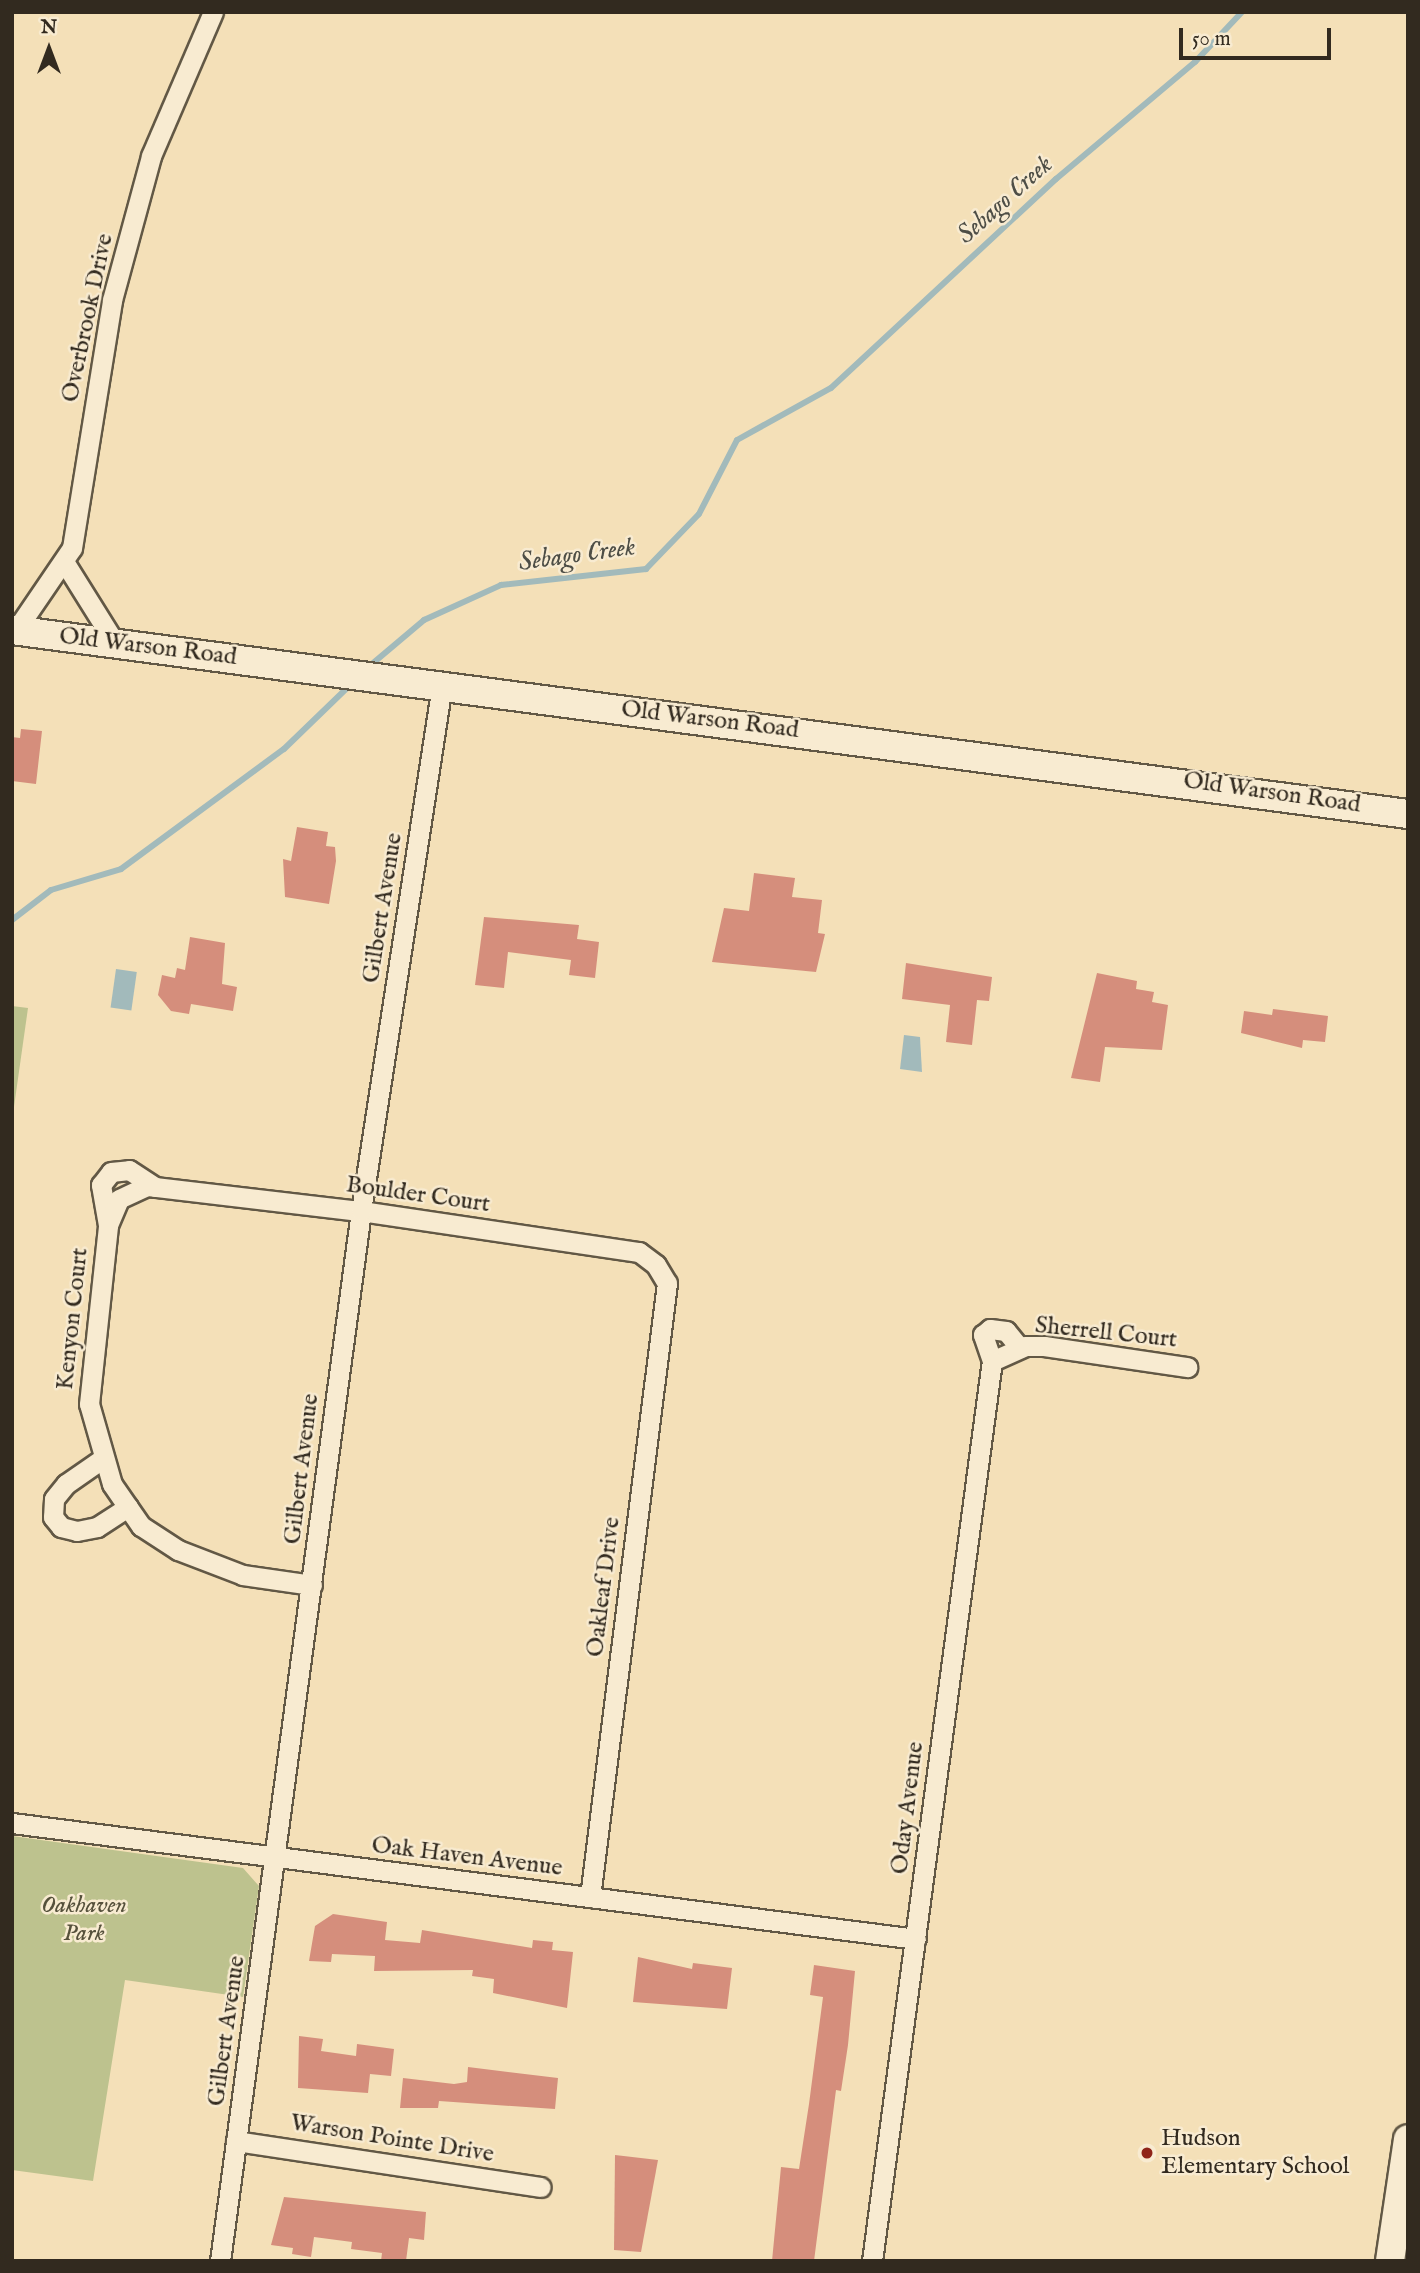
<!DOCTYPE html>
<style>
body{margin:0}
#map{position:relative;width:1420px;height:2273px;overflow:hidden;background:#f4e0b8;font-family:"IM FELL English",serif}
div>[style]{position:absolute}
.green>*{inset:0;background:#bdc28e}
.water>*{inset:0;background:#a2babb;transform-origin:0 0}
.stream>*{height:6px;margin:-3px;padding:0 3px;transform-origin:3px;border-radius:3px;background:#a2babb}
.building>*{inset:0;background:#d58e7c}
.roads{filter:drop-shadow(2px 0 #625845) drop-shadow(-2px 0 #625845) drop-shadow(0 2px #625845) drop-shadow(0 -2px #625845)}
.street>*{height:19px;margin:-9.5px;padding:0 9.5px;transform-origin:9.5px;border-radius:9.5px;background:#f8ebd1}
.secondary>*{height:28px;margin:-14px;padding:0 14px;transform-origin:14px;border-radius:14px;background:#f8ebd1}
.dots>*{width:19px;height:19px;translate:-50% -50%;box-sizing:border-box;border:4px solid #f8ebd1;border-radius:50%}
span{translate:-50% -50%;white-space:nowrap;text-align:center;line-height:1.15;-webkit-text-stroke:5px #f8ebd1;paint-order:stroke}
.street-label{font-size:24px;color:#322a1f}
.park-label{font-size:24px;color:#55503b;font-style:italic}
.poi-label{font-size:24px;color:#322a1f}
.left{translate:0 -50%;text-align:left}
.water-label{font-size:26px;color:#4e4e46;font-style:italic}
.frame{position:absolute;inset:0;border:14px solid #322a1f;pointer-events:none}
.north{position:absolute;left:14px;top:14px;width:70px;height:70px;-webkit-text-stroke:5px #f8ebd1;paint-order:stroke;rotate:0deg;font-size:19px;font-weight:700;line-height:28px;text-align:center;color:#322a1f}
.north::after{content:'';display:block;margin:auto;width:24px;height:32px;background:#322a1f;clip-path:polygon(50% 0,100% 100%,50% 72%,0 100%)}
.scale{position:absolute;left:1179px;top:28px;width:152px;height:32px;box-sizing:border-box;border:4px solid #322a1f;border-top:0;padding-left:9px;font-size:21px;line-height:24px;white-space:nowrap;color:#322a1f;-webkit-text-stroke:5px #f8ebd1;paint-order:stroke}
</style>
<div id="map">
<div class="green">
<div style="clip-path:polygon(12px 1006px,28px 1008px,12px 1121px)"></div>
<div style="clip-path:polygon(12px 1836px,243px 1868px,259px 1886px,243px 1997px,125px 1980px,93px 2181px,12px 2170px)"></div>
</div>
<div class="water">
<div style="left:116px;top:969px;width:21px;height:39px;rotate:8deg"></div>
<div style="clip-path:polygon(904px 1035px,920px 1037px,922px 1072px,900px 1069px)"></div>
</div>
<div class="stream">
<div style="left:366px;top:669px;width:76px;rotate:-40.2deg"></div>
<div style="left:424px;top:620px;width:85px;rotate:-24.4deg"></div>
<div style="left:501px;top:585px;width:146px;rotate:-6.3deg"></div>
<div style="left:646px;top:569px;width:76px;rotate:-46.1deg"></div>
<div style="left:699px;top:514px;width:83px;rotate:-62.8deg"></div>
<div style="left:737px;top:440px;width:107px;rotate:-29deg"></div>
<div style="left:831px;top:388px;width:307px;rotate:-42.9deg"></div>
<div style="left:1056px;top:179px;width:182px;rotate:-40.1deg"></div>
<div style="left:1195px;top:62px;width:69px;rotate:-46.8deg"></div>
<div style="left:12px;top:920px;width:49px;rotate:-37.6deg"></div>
<div style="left:51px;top:890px;width:73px;rotate:-16.7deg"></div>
<div style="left:121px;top:869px;width:202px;rotate:-36.4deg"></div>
<div style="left:284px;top:749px;width:93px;rotate:-44.1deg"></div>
</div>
<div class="building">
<div style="clip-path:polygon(21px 729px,42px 731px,36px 784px,12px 781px,12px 737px,20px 738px)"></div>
<div style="clip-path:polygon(297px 827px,328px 832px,326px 846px,335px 847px,336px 861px,329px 904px,285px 897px,283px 859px,291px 861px)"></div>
<div style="clip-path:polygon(754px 873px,795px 878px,792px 897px,822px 900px,818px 933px,825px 934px,816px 972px,712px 962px,724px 908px,749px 911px)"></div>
<div style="clip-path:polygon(484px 917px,579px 925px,577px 939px,599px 942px,595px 978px,569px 975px,571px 960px,508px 952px,504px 988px,475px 985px)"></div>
<div style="clip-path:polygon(190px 937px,225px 943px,222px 984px,237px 987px,233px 1011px,191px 1004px,189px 1014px,171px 1011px,158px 995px,162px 975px,175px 978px,177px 968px,185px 970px)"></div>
<div style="clip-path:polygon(906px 963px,992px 977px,989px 1001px,977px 1000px,972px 1045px,946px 1042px,950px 1005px,902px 999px)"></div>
<div style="clip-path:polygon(1097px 973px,1137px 981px,1136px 989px,1154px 992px,1152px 1002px,1168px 1005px,1162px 1050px,1105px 1047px,1100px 1082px,1071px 1078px)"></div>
<div style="clip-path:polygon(1273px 1009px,1328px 1016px,1325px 1042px,1303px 1040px,1302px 1048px,1241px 1033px,1244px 1011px,1272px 1015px)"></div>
<div style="clip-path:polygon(333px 1914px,387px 1922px,385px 1940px,420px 1943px,422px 1930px,532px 1948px,533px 1940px,553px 1942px,552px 1950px,573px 1952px,567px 2008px,493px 1993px,494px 1979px,472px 1976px,473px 1970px,374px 1971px,375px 1956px,332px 1954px,331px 1962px,309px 1961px,315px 1926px)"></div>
<div style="clip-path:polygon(638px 1957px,692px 1969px,693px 1963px,732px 1968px,727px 2009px,633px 2002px)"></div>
<div style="clip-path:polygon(814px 1965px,855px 1971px,848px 2045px,841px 2091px,836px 2090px,814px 2261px,772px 2261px,781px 2167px,799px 2169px,809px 2104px,823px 1997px,810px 1995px)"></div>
<div style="clip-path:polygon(299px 2036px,323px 2039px,321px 2051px,356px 2056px,357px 2044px,394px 2049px,391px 2076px,370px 2074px,368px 2093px,298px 2088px)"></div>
<div style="clip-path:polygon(468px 2067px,558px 2078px,555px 2109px,439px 2101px,438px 2108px,400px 2108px,403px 2078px,454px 2084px,467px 2082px)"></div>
<div style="clip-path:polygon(615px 2155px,658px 2160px,641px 2252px,614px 2250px)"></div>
<div style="clip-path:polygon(284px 2197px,426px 2212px,424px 2240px,409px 2238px,406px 2261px,381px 2261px,382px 2253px,351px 2249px,352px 2242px,314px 2237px,311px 2257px,292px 2254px,293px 2248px,271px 2245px)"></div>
</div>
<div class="roads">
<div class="street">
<div style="left:65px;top:563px;width:94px;rotate:58deg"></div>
<div style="left:16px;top:630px;width:99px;rotate:-55.7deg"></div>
<div style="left:72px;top:548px;width:251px;rotate:-80.8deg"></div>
<div style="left:112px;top:300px;width:149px;rotate:-74.8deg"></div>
<div style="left:151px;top:156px;width:157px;rotate:-66.7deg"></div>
<div style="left:108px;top:1225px;width:41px;rotate:-99.9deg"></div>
<div style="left:101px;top:1185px;width:16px;rotate:-52deg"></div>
<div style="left:111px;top:1172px;width:18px;rotate:-6deg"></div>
<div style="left:129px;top:1170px;width:31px;rotate:33deg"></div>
<div style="left:992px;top:1361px;width:36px;rotate:-24deg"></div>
<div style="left:1025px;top:1346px;width:19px"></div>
<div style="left:1044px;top:1346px;width:145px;rotate:8.4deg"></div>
<div style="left:992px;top:1361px;width:28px;rotate:-109deg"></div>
<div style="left:983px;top:1335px;width:9px;rotate:-41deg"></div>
<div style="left:990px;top:1329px;width:16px;rotate:7deg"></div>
<div style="left:1006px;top:1331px;width:22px;rotate:51deg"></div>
<div style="left:102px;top:1459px;width:44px;rotate:145.2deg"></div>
<div style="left:66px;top:1484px;width:19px;rotate:129deg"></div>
<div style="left:54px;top:1499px;width:18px;rotate:93deg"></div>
<div style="left:53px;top:1517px;width:13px;rotate:51deg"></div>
<div style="left:61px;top:1527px;width:16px;rotate:14deg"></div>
<div style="left:77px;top:1531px;width:20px;rotate:-11deg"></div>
<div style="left:97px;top:1527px;width:37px;rotate:-33deg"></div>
<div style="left:312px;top:1585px;width:70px;rotate:-171.8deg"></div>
<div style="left:243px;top:1575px;width:70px;rotate:-159deg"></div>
<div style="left:178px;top:1550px;width:44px;rotate:-147deg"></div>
<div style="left:141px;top:1526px;width:51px;rotate:-124.6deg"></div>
<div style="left:112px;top:1484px;width:83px;rotate:-106deg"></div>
<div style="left:89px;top:1404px;width:180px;rotate:-83.9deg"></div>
<div style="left:108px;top:1225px;width:28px;rotate:-67deg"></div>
<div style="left:119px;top:1199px;width:31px;rotate:-25deg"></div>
<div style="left:147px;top:1186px;width:215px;rotate:6.7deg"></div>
<div style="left:361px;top:1211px;width:281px;rotate:8.4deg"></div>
<div style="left:639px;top:1252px;width:21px;rotate:37deg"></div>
<div style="left:656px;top:1265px;width:21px;rotate:59deg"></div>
<div style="left:667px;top:1283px;width:619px;rotate:97.15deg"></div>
<div style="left:12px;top:1823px;width:911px;rotate:7.31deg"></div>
<div style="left:236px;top:2141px;width:308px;rotate:8.6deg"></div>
<div style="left:220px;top:2261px;width:1059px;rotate:-82.35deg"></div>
<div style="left:361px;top:1211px;width:532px;rotate:-81.25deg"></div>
<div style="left:872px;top:2261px;width:908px;rotate:-82.41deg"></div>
</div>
<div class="secondary">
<div style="left:12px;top:630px;width:1408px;rotate:7.51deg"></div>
<div style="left:1390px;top:2261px;width:123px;rotate:-81.6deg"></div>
</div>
</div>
<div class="dots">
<div style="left:1147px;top:2153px;background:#8f2418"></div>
</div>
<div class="street-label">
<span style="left:88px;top:318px;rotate:-78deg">Overbrook Drive</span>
<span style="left:148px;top:647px;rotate:7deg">Old Warson Road</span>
<span style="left:710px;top:720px;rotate:7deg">Old Warson Road</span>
<span style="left:1272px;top:793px;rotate:8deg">Old Warson Road</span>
<span style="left:383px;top:908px;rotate:-81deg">Gilbert Avenue</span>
<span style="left:418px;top:1195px;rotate:8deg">Boulder Court</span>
<span style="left:73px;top:1319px;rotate:-84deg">Kenyon Court</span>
<span style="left:1106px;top:1333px;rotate:6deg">Sherrell Court</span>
<span style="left:302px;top:1469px;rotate:-83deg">Gilbert Avenue</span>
<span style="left:604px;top:1587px;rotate:-83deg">Oakleaf Drive</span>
<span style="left:908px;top:1808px;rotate:-83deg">Oday Avenue</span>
<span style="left:467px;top:1857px;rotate:7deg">Oak Haven Avenue</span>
<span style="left:227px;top:2031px;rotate:-82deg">Gilbert Avenue</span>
<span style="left:392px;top:2139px;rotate:9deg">Warson Pointe Drive</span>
</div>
<div class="park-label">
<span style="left:84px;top:1920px">Oakhaven<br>Park</span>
</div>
<div class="poi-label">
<span class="left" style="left:1161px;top:2153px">Hudson<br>Elementary School</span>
</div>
<div class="water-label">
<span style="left:1005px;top:200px;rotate:-42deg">Sebago Creek</span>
<span style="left:577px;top:555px;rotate:-8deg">Sebago Creek</span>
</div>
<div class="frame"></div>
<div class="north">N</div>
<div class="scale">50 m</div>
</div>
